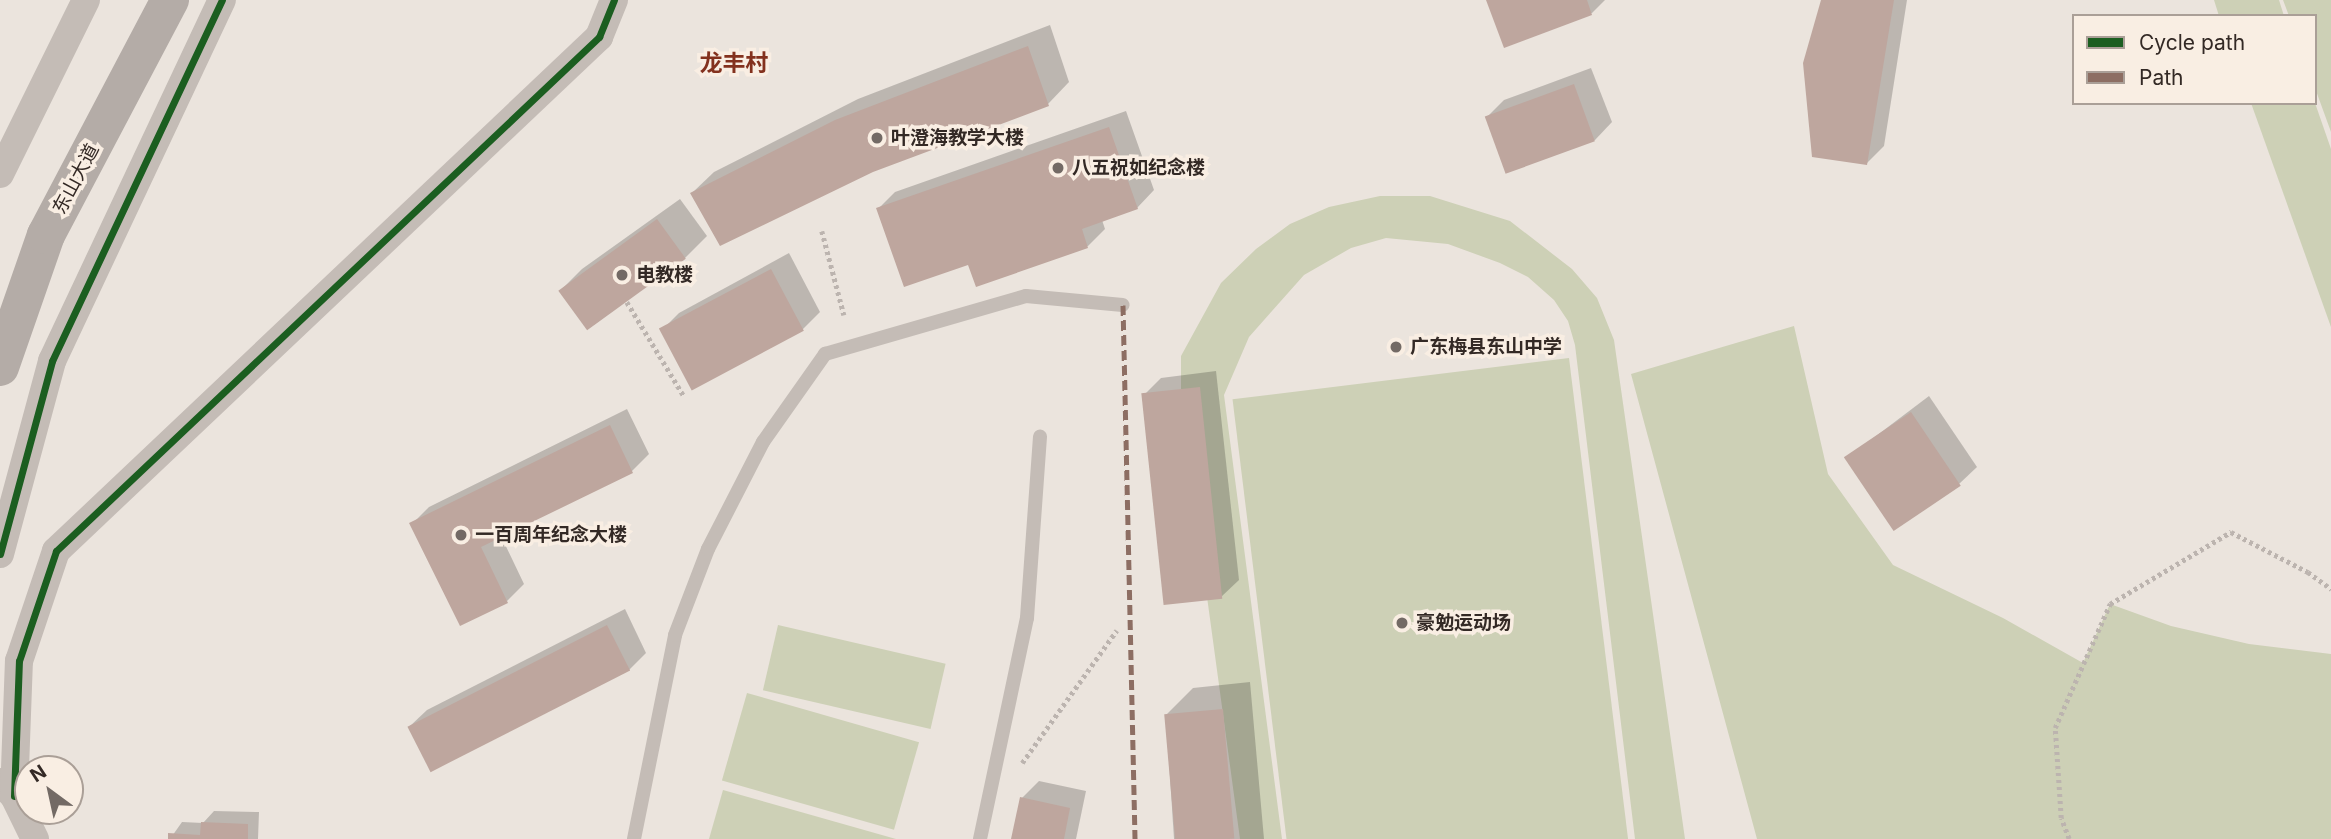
<!DOCTYPE html>
<meta charset="utf-8">
<style>
body{margin:0}
#map{position:relative;width:2331px;height:839px;overflow:hidden;background:#ebe4dd;font-family:Inter,"Noto Sans SC",sans-serif}
div>[style]{position:absolute}
.green>*{inset:0;background:#cdd0b6;transform-origin:0 0}
.shadow>*{inset:0;background:#0003}
.building>*{inset:0;background:#bea69e;transform-origin:0 0}
.path>*{height:4.5px;margin-top:-2.25px;transform-origin:0;background:repeating-linear-gradient(90deg,#bcb4af 0 3.5px,transparent 0 7px)}
.service>*{height:14px;margin:-7px;padding:0 7px;transform-origin:7px;border-radius:7px;background:#c4bcb6}
.minor>*{height:28px;margin:-14px;padding:0 14px;transform-origin:14px;border-radius:14px;background:#c4bcb6}
.secondary>*{height:38px;margin:-19px;padding:0 19px;transform-origin:19px;border-radius:19px;background:#b4aca7}
.quiet>*{height:5px;margin-top:-2.5px;transform-origin:0;background:repeating-linear-gradient(90deg,#8d6e63 0 10px,transparent 0 15px)}
.cycleway>*{height:7px;margin:-3.5px;padding:0 3.5px;transform-origin:3.5px;border-radius:3.5px;background:#1b5e20}
.dots>*{width:19px;height:19px;translate:-50% -50%;box-sizing:border-box;border:4px solid #f9eee3;border-radius:50%}
span{translate:-50% -50%;white-space:nowrap;text-align:center;line-height:1.15;-webkit-text-stroke:7px #f9eee3;paint-order:stroke}
.poi-label{font-size:19px;color:#332925;font-weight:700}
.left{translate:0 -50%;text-align:left}
.street-label{font-size:19px;color:#332925}
.quarter-label{font-size:23px;color:#83311e;font-weight:700}
.legend{position:absolute;left:2072px;top:14px;width:245px;height:91px;box-sizing:border-box;background:#f9eee3;border:2px solid #aa9f97;margin:0;padding:9px 12px;list-style:none;font-size:21px;color:#332925}
.legend li{display:flex;align-items:center;gap:14px;height:35px}
.legend b{width:35px;border:2px solid #aa9f97}
.north{position:absolute;left:14px;top:755px;width:70px;height:70px;box-sizing:border-box;background:#f9eee3;border:2px solid #aa9f97;border-radius:50%;rotate:327deg;font-size:19px;font-weight:700;line-height:28px;text-align:center;color:#332925}
.north::after{content:'';display:block;margin:auto;width:24px;height:32px;background:#736a65;clip-path:polygon(50% 0,100% 100%,50% 72%,0 100%)}
</style>
<div id="map">
<div class="green">
<div style="clip-path:polygon(2214px 0,2279px 0,2284px 16px,2219px 16px)"></div>
<div style="clip-path:polygon(2283px 0,2331px 0,2331px 132px,2315px 88px,2315px 16px,2289px 16px)"></div>
<div style="clip-path:polygon(2251px 103px,2315px 103px,2331px 149px,2331px 327px)"></div>
<div style="clip-path:polygon(1380px 196px,1430px 196px,1510px 221px,1572px 269px,1597px 298px,1614px 340px,1685px 839px,1635px 839px,1575px 345px,1568px 321px,1554px 300px,1528px 277px,1500px 263px,1448px 244px,1386px 238px,1351px 248px,1304px 275px,1249px 337px,1224px 395px,1282px 839px,1240px 839px,1181px 406px,1181px 356px,1221px 283px,1256px 249px,1290px 224px,1329px 207px)"></div>
<div style="clip-path:polygon(1794px 326px,1828px 474px,1893px 565px,2003px 618px,2083px 663px,2110px 604px,2171px 626px,2249px 644px,2331px 654px,2331px 839px,1757px 839px,1631px 374px)"></div>
<div style="left:1569px;top:358px;width:485px;height:339px;rotate:83deg"></div>
<div style="left:778px;top:625px;width:172px;height:67px;rotate:13deg"></div>
<div style="left:747px;top:693px;width:179px;height:91px;rotate:16deg"></div>
<div style="clip-path:polygon(723px 790px,896px 839px,709px 839px)"></div>
</div>
<div class="shadow">
<div style="clip-path:polygon(1488px 0,1605px 0,1592px 13px,1505px 45px)"></div>
<div style="clip-path:polygon(1823px 0,1907px 0,1884px 146px,1867px 163px)"></div>
<div style="clip-path:polygon(1050px 25px,1069px 82px,1048px 104px,692px 193px,714px 172px,858px 99px)"></div>
<div style="clip-path:polygon(1591px 68px,1612px 122px,1595px 140px,1508px 172px,1487px 117px,1504px 100px)"></div>
<div style="clip-path:polygon(1126px 111px,1154px 190px,1137px 208px,1102px 220px,1105px 229px,1088px 246px,977px 285px,969px 263px,878px 209px,895px 192px)"></div>
<div style="clip-path:polygon(680px 199px,707px 236px,685px 258px,588px 329px,560px 291px,582px 269px)"></div>
<div style="clip-path:polygon(789px 253px,820px 312px,803px 329px,662px 330px,679px 313px)"></div>
<div style="clip-path:polygon(1216px 371px,1239px 580px,1221px 597px,1144px 395px,1161px 378px)"></div>
<div style="clip-path:polygon(1929px 396px,1977px 467px,1959px 484px,1847px 458px)"></div>
<div style="clip-path:polygon(627px 409px,649px 454px,632px 471px,501px 536px,524px 584px,507px 601px,412px 524px,429px 507px)"></div>
<div style="clip-path:polygon(625px 609px,646px 653px,629px 670px,409px 727px,427px 710px)"></div>
<div style="clip-path:polygon(1250px 682px,1264px 839px,1174px 839px,1166px 715px,1193px 688px)"></div>
<div style="clip-path:polygon(1039px 781px,1086px 791px,1076px 839px,1013px 839px,1022px 798px)"></div>
<div style="clip-path:polygon(214px 811px,259px 812px,258px 839px,170px 839px,182px 822px,203px 823px)"></div>
</div>
<div class="building">
<div style="clip-path:polygon(1486px 0,1587px 0,1592px 15px,1504px 48px)"></div>
<div style="clip-path:polygon(1821px 0,1894px 0,1867px 165px,1812px 157px,1803px 63px)"></div>
<div style="clip-path:polygon(1028px 46px,1049px 106px,873px 172px,720px 246px,690px 193px,835px 120px)"></div>
<div style="left:1574px;top:84px;width:61px;height:95px;rotate:70deg"></div>
<div style="clip-path:polygon(1109px 127px,1138px 209px,1082px 229px,1088px 248px,976px 287px,968px 265px,904px 287px,876px 208px)"></div>
<div style="left:657px;top:219px;width:49px;height:122px;rotate:54deg"></div>
<div style="left:771px;top:269px;width:70px;height:127px;rotate:62deg"></div>
<div style="left:1200px;top:387px;width:213px;height:59px;rotate:84deg"></div>
<div style="left:1911px;top:412px;width:89px;height:81px;rotate:56deg"></div>
<div style="clip-path:polygon(610px 425px,633px 473px,481px 547px,508px 603px,460px 626px,409px 523px)"></div>
<div style="left:607px;top:625px;width:51px;height:224px;rotate:63deg"></div>
<div style="left:1223px;top:709px;width:130px;height:59px;rotate:85deg"></div>
<div style="clip-path:polygon(1020px 797px,1070px 808px,1064px 839px,1011px 839px)"></div>
<div style="clip-path:polygon(201px 822px,248px 824px,248px 839px,168px 839px,168px 833px,200px 835px)"></div>
</div>
<div class="path">
<div style="left:822px;top:231px;width:87px;rotate:75.3deg"></div>
<div style="left:627px;top:302px;width:110px;rotate:58.8deg"></div>
<div style="left:1022px;top:763px;width:163px;rotate:-54.5deg"></div>
<div style="left:2069px;top:839px;width:22px;rotate:-111deg"></div>
<div style="left:2061px;top:818px;width:90px;rotate:-93.8deg"></div>
<div style="left:2055px;top:728px;width:136px;rotate:-66.1deg"></div>
<div style="left:2110px;top:604px;width:141px;rotate:-30.8deg"></div>
<div style="left:2231px;top:532px;width:87px;rotate:27.5deg"></div>
<div style="left:2308px;top:572px;width:29px;rotate:36deg"></div>
</div>
<div class="service">
<div style="left:634px;top:839px;width:208px;rotate:-78.6deg"></div>
<div style="left:675px;top:635px;width:92px;rotate:-69deg"></div>
<div style="left:708px;top:549px;width:120px;rotate:-62.8deg"></div>
<div style="left:763px;top:442px;width:108px;rotate:-54.8deg"></div>
<div style="left:825px;top:354px;width:209px;rotate:-16.1deg"></div>
<div style="left:1026px;top:296px;width:97px;rotate:5.3deg"></div>
<div style="left:980px;top:839px;width:226px;rotate:-78deg"></div>
<div style="left:1027px;top:618px;width:182px;rotate:-85.9deg"></div>
</div>
<div class="minor">
<div style="left:0;top:174px;width:194px;rotate:-63.7deg"></div>
<div style="left:0;top:554px;width:200px;rotate:-74.9deg"></div>
<div style="left:52px;top:361px;width:399px;rotate:-64.8deg"></div>
<div style="left:0;top:782px;width:20px;rotate:45deg"></div>
<div style="left:14px;top:796px;width:48px;rotate:64deg"></div>
<div style="left:14px;top:796px;width:135px;rotate:-87.9deg"></div>
<div style="left:19px;top:661px;width:116px;rotate:-71.4deg"></div>
<div style="left:56px;top:551px;width:748px;rotate:-43.43deg"></div>
<div style="left:599px;top:37px;width:40px;rotate:-68deg"></div>
</div>
<div class="secondary">
<div style="left:0;top:367px;width:140px;rotate:-70.8deg"></div>
<div style="left:46px;top:235px;width:266px;rotate:-62.2deg"></div>
</div>
<div class="quiet">
<div style="left:1123px;top:305px;width:534px;rotate:88.71deg"></div>
</div>
<div class="cycleway">
<div style="left:0;top:554px;width:200px;rotate:-74.9deg"></div>
<div style="left:52px;top:361px;width:399px;rotate:-64.8deg"></div>
<div style="left:14px;top:796px;width:135px;rotate:-87.9deg"></div>
<div style="left:19px;top:661px;width:116px;rotate:-71.4deg"></div>
<div style="left:56px;top:551px;width:748px;rotate:-43.43deg"></div>
<div style="left:599px;top:37px;width:40px;rotate:-68deg"></div>
</div>
<div class="dots">
<div style="left:877px;top:138px;background:#736a65"></div>
<div style="left:1058px;top:168px;background:#736a65"></div>
<div style="left:622px;top:275px;background:#736a65"></div>
<div style="left:1396px;top:347px;background:#736a65"></div>
<div style="left:461px;top:535px;background:#736a65"></div>
<div style="left:1402px;top:623px;background:#736a65"></div>
</div>
<div class="poi-label">
<span class="left" style="left:891px;top:138px">叶澄海教学大楼</span>
<span class="left" style="left:1072px;top:168px">八五祝如纪念楼</span>
<span class="left" style="left:636px;top:275px">电教楼</span>
<span class="left" style="left:1410px;top:347px">广东梅县东山中学</span>
<span class="left" style="left:475px;top:535px">一百周年纪念大楼</span>
<span class="left" style="left:1416px;top:623px">豪勉运动场</span>
</div>
<div class="street-label">
<span style="left:76px;top:179px;rotate:-62deg">东山大道</span>
</div>
<div class="quarter-label">
<span style="left:734px;top:63px">龙丰村</span>
</div>
<ul class="legend">
<li><b style="height:9px;background:#1b5e20"></b>Cycle path</li>
<li><b style="height:9px;background:#8d6e63"></b>Path</li>
</ul>
<div class="north">N</div>
</div>
